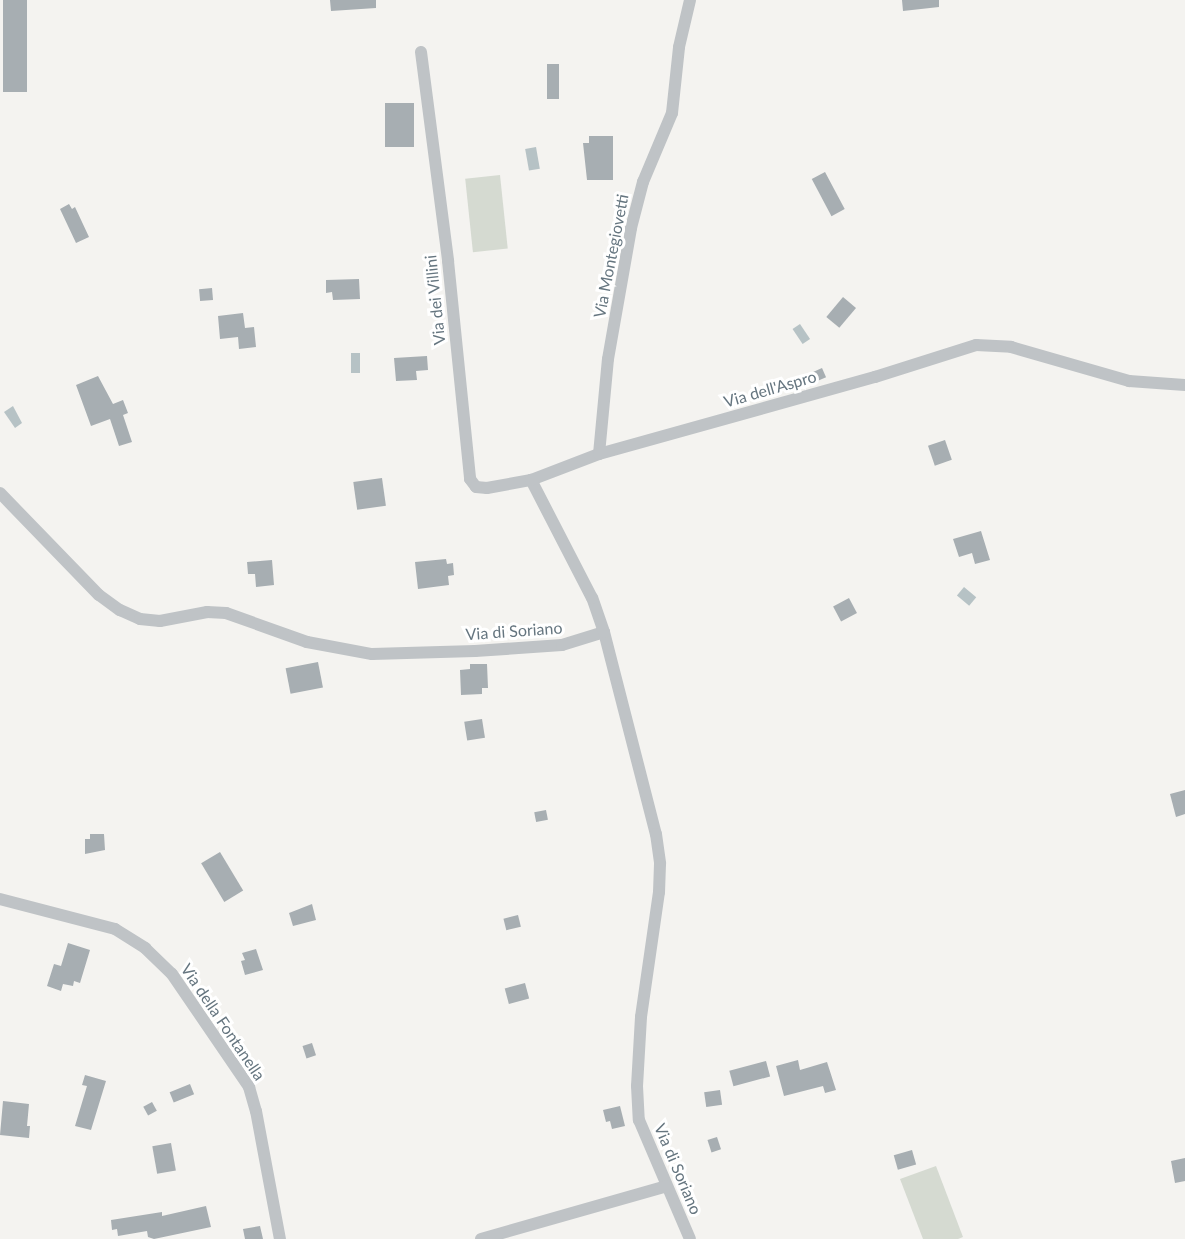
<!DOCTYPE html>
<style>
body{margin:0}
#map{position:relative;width:1185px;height:1239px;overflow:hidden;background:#f4f3f0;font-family:Lato,sans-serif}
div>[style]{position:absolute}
.green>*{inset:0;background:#d5dad1;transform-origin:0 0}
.water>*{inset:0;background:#b6c2c5;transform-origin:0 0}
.building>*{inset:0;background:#a7aeb2;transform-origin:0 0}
.minor>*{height:12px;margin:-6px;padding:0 6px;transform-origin:6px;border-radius:6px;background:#bfc3c6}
span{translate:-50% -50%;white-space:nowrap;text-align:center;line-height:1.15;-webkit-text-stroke:6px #fff;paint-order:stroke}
.street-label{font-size:16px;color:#65757f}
</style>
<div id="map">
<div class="green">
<div style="left:500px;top:175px;width:74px;height:35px;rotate:84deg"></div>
<div style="clip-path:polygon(936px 1166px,963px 1237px,958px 1239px,923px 1239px,900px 1179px)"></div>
</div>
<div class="water">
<div style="left:536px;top:147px;width:22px;height:11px;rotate:80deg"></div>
<div style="left:800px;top:324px;width:18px;height:9px;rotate:56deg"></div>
<div style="left:351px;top:353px;width:9px;height:20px"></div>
<div style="clip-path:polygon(13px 406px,22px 423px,15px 428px,4px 412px)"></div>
<div style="left:964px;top:587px;width:16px;height:11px;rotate:40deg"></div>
</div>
<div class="building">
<div style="left:3px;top:0;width:24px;height:92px"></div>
<div style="clip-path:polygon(330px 0,376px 0,376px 8px,331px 11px)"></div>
<div style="clip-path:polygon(902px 0,939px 0,939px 7px,903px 11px)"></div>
<div style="left:547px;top:64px;width:12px;height:35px"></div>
<div style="left:414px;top:103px;width:44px;height:29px;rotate:90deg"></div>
<div style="clip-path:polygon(589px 136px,613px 136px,613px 180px,587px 180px,583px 143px,589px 143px)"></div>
<div style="left:825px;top:172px;width:42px;height:15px;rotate:62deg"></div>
<div style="clip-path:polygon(69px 204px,72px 209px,75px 207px,89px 237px,76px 243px,60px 209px)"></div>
<div style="clip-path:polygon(359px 279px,360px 299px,333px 300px,332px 292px,326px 293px,326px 280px)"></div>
<div style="left:212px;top:288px;width:12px;height:13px;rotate:85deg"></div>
<div style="left:843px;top:297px;width:17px;height:26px;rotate:40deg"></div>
<div style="clip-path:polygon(243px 313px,245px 328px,254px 327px,256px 347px,239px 349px,238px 337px,220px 339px,218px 316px)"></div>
<div style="clip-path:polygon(427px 356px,428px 370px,416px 371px,417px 380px,396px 381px,394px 358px)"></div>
<div style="left:822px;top:368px;width:10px;height:14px;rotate:66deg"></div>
<div style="clip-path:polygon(98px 376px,113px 404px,123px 400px,128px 413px,123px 415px,132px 442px,119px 446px,110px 419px,91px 426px,76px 385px)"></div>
<div style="left:945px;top:440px;width:21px;height:18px;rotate:71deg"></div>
<div style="left:382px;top:478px;width:28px;height:29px;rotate:82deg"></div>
<div style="clip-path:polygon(981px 531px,990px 560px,975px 564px,972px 553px,959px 557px,953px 539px)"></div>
<div style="clip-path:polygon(446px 559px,447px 564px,453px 563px,454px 575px,448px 576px,449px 585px,418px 589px,415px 562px)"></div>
<div style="clip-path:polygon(272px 560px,274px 585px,256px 587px,255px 574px,248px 574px,247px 562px)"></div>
<div style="left:849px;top:598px;width:17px;height:18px;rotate:62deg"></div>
<div style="left:318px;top:662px;width:26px;height:33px;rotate:79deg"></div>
<div style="clip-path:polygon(470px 664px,487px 664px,488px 688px,482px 688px,482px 694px,461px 695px,460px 670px,470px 669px)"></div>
<div style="left:482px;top:719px;width:19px;height:18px;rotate:81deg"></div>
<div style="clip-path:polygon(1185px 790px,1185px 814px,1176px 817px,1170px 794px)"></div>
<div style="left:546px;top:810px;width:10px;height:12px;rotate:79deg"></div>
<div style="clip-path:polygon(90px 834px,104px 834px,105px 850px,85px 854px,85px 839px,90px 839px)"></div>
<div style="left:220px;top:852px;width:45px;height:22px;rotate:59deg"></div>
<div style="clip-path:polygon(312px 904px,316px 920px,293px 926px,289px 913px)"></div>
<div style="left:518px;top:915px;width:12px;height:15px;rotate:76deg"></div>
<div style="clip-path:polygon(68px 943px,90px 950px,80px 983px,74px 981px,73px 986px,63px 984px,61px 991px,47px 986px,54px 964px,61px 966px)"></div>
<div style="clip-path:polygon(256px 949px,263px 970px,245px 975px,241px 961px,245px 960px,242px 953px)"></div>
<div style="left:525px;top:983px;width:16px;height:21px;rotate:75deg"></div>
<div style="left:312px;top:1043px;width:13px;height:10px;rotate:72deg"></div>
<div style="clip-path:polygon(798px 1060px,800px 1070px,827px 1062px,836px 1090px,825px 1093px,823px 1086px,784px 1096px,776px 1066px)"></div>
<div style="left:766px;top:1061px;width:16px;height:38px;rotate:75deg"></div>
<div style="clip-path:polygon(85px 1075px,106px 1081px,91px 1130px,75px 1126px,87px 1086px,82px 1085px)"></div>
<div style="left:190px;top:1084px;width:11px;height:22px;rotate:68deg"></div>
<div style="left:720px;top:1090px;width:15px;height:16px;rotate:82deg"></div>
<div style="clip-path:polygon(3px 1101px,29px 1104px,27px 1126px,30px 1126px,29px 1138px,0 1135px)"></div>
<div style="left:152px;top:1102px;width:10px;height:10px;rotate:61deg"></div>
<div style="clip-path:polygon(620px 1106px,625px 1126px,612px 1129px,610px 1121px,606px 1122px,603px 1110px)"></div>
<div style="left:717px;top:1137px;width:13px;height:10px;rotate:72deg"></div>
<div style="left:171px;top:1143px;width:28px;height:19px;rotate:80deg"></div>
<div style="left:912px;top:1150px;width:15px;height:19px;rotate:74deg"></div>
<div style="clip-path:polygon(1185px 1158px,1185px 1181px,1175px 1183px,1171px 1161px)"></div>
<div style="clip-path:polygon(206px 1206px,211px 1227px,154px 1239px,148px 1237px,147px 1231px,118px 1236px,117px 1229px,112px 1230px,111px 1220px,162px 1212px,162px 1216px)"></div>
<div style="clip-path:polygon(260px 1226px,263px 1239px,245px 1239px,243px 1229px)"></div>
</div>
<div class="minor">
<div style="left:421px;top:52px;width:211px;rotate:82.6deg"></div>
<div style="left:448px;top:261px;width:219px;rotate:84.2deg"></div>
<div style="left:470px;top:479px;width:10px;rotate:53deg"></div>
<div style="left:476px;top:487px;width:11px;rotate:5deg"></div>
<div style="left:487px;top:488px;width:45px;rotate:-10.3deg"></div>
<div style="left:599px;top:454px;width:95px;rotate:-84.6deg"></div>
<div style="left:608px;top:359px;width:133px;rotate:-80deg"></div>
<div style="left:631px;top:228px;width:48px;rotate:-75.4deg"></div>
<div style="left:643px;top:182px;width:75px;rotate:-67.2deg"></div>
<div style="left:672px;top:113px;width:66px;rotate:-83.9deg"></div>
<div style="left:679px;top:47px;width:48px;rotate:-76.8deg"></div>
<div style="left:0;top:493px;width:142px;rotate:45.9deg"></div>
<div style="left:99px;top:595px;width:26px;rotate:36deg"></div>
<div style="left:120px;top:610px;width:22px;rotate:24deg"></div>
<div style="left:140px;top:619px;width:20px;rotate:6deg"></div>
<div style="left:160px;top:621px;width:48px;rotate:-10.8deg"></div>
<div style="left:207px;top:612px;width:19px;rotate:3deg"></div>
<div style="left:226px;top:613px;width:86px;rotate:19.7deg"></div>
<div style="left:307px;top:642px;width:66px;rotate:10.5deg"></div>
<div style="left:372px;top:654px;width:103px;rotate:-1.7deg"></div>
<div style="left:475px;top:651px;width:87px;rotate:-3.9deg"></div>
<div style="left:562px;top:645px;width:44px;rotate:-17.2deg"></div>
<div style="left:604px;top:632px;width:209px;rotate:75.6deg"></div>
<div style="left:656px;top:834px;width:30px;rotate:82deg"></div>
<div style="left:660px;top:864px;width:28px;rotate:92deg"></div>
<div style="left:659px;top:892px;width:126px;rotate:98.2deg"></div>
<div style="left:641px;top:1017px;width:69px;rotate:93.3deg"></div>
<div style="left:637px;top:1086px;width:34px;rotate:87deg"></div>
<div style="left:639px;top:1120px;width:129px;rotate:66.8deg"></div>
<div style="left:604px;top:632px;width:36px;rotate:-109deg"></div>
<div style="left:592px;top:598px;width:133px;rotate:-117.3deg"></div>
<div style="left:531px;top:480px;width:73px;rotate:-20.9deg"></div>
<div style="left:599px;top:454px;width:287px;rotate:-15.6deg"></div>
<div style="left:875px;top:377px;width:106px;rotate:-17.6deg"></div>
<div style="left:976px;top:345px;width:35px;rotate:3deg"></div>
<div style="left:1011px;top:347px;width:123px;rotate:16.1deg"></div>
<div style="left:1129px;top:381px;width:56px;rotate:4.1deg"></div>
<div style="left:0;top:899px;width:119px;rotate:14.6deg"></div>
<div style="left:115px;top:929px;width:36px;rotate:32deg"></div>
<div style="left:145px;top:948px;width:37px;rotate:44deg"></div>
<div style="left:172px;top:974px;width:137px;rotate:55.7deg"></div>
<div style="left:249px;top:1087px;width:25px;rotate:74deg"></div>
<div style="left:256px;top:1111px;width:130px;rotate:79.4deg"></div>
<div style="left:481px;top:1239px;width:193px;rotate:-15.9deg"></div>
</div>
<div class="street-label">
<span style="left:611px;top:256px;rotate:-79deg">Via Montegiovetti</span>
<span style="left:435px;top:300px;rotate:-96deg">Via dei Villini</span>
<span style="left:770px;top:389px;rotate:-16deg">Via dell'Aspro</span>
<span style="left:514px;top:631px;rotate:-4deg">Via di Soriano</span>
<span style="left:223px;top:1022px;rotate:56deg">Via della Fontanella</span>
<span style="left:678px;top:1169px;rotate:67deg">Via di Soriano</span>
</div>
</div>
